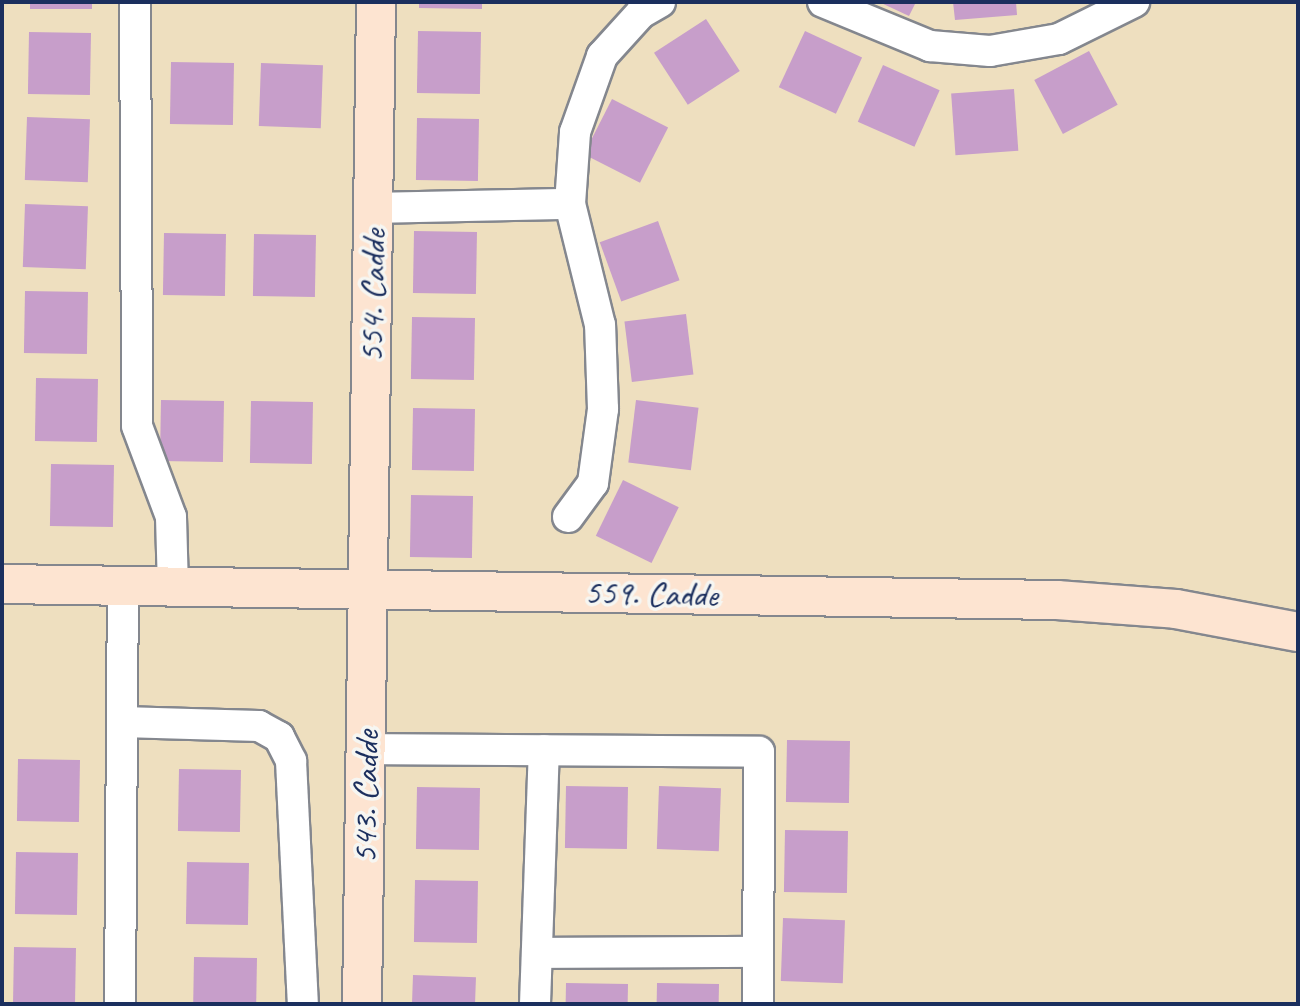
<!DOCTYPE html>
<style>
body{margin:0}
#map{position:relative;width:1300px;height:1006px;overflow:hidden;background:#eedfbf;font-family:Caveat,sans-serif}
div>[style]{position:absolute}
.building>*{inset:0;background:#c79eca;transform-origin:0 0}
.roads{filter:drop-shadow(2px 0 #84878e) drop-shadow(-2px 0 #84878e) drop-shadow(0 2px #84878e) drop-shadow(0 -2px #84878e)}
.street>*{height:30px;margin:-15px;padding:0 15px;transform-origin:15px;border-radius:15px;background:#fff}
.secondary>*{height:38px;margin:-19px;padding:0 19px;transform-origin:19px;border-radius:19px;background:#fde4d1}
span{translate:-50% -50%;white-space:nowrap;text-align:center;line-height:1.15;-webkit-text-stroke:7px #f6f6f2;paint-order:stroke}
.street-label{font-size:35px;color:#1b2f5e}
.frame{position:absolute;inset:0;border:4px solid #1b2f5e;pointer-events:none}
</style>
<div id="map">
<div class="building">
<div style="left:30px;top:2px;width:62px;height:7px"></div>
<div style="clip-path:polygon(419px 2px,482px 2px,482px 9px,419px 8px)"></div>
<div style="clip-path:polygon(879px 2px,916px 2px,909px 16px)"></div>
<div style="clip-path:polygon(953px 2px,1016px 2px,1017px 15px,955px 20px)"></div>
<div style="left:706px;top:19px;width:62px;height:62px;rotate:57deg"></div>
<div style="left:418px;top:31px;width:63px;height:62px;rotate:1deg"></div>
<div style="left:805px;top:31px;width:63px;height:62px;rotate:25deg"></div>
<div style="left:29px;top:32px;width:62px;height:62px;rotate:1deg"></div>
<div style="left:1089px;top:51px;width:61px;height:62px;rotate:62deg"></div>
<div style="left:171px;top:62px;width:63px;height:62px;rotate:1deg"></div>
<div style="left:261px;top:63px;width:62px;height:63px;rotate:2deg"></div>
<div style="left:883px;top:65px;width:62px;height:62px;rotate:24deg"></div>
<div style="left:1014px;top:89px;width:62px;height:63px;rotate:86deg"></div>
<div style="left:612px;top:99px;width:63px;height:62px;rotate:27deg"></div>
<div style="left:27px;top:117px;width:63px;height:63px;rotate:2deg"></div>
<div style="left:417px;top:118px;width:62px;height:62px;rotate:1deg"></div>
<div style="left:25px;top:204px;width:63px;height:63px;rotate:2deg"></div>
<div style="left:658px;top:221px;width:63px;height:62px;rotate:70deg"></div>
<div style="left:414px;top:231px;width:63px;height:62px;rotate:1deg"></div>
<div style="left:164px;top:233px;width:62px;height:62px;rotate:1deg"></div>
<div style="left:254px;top:234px;width:62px;height:62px;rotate:1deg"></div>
<div style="left:25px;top:291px;width:63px;height:62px;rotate:1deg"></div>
<div style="left:686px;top:314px;width:61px;height:62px;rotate:83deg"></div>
<div style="left:412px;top:317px;width:63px;height:62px;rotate:1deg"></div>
<div style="left:36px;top:378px;width:62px;height:63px;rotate:1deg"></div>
<div style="left:161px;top:400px;width:63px;height:61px;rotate:1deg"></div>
<div style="left:636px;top:400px;width:63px;height:63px;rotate:7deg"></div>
<div style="left:251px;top:401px;width:62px;height:62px;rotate:1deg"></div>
<div style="left:413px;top:408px;width:62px;height:62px;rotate:1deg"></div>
<div style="left:51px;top:464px;width:63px;height:62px;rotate:1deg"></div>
<div style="left:623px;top:480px;width:62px;height:62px;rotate:26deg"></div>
<div style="left:411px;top:495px;width:62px;height:62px;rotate:1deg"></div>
<div style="left:787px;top:740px;width:63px;height:62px;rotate:1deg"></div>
<div style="left:18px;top:759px;width:62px;height:62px;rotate:1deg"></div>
<div style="left:179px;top:769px;width:62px;height:62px;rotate:1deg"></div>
<div style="left:566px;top:786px;width:62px;height:62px;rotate:1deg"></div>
<div style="left:659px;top:786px;width:62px;height:63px;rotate:2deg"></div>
<div style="left:417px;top:787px;width:63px;height:62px;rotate:1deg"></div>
<div style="left:785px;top:830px;width:63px;height:62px;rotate:1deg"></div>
<div style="left:16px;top:852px;width:62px;height:62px;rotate:1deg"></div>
<div style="left:187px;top:862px;width:62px;height:62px;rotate:1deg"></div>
<div style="left:415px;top:880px;width:63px;height:62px;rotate:1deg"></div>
<div style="left:783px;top:918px;width:62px;height:63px;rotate:2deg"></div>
<div style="left:14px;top:947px;width:62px;height:57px;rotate:1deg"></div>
<div style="left:194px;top:957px;width:63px;height:47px;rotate:1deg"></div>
<div style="left:413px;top:975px;width:63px;height:29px;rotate:2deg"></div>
<div style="left:566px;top:983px;width:62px;height:21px;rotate:1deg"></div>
<div style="left:657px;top:983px;width:62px;height:21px;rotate:1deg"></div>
</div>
<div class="roads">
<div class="street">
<div style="left:135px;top:2px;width:424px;rotate:89.7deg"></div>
<div style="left:137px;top:426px;width:97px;rotate:69.5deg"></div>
<div style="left:171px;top:517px;width:70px;rotate:88.4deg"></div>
<div style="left:823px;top:2px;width:116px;rotate:22.4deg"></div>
<div style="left:930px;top:46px;width:60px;rotate:4.8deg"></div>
<div style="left:990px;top:51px;width:70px;rotate:-9.9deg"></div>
<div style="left:1059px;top:39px;width:84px;rotate:-26.3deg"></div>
<div style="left:374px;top:208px;width:196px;rotate:-1.2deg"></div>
<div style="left:568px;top:517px;width:42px;rotate:-53.7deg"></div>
<div style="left:593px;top:483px;width:75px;rotate:-82.3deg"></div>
<div style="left:603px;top:409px;width:84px;rotate:-92deg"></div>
<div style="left:600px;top:325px;width:125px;rotate:-103.9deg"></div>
<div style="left:570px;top:204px;width:72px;rotate:-86deg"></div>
<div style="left:575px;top:132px;width:81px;rotate:-70.4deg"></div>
<div style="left:602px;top:56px;width:58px;rotate:-47.8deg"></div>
<div style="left:641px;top:13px;width:22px;rotate:-30deg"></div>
<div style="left:122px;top:722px;width:137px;rotate:1.7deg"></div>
<div style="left:259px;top:726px;width:23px;rotate:29deg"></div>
<div style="left:279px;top:737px;width:27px;rotate:63deg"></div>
<div style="left:291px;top:761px;width:243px;rotate:87.2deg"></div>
<div style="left:367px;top:749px;width:392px;rotate:0.4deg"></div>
<div style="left:759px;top:752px;width:252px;rotate:90.2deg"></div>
<div style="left:537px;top:953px;width:221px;rotate:-0.3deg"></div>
<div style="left:120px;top:1004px;width:418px;rotate:-89.6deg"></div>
<div style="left:535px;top:1004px;width:254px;rotate:-88deg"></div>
</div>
<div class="secondary">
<div style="left:2px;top:584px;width:1055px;rotate:0.87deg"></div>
<div style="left:1057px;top:600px;width:119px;rotate:4.3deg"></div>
<div style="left:1176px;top:609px;width:124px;rotate:10.7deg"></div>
<div style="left:362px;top:1004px;width:1002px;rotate:-89.2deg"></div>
</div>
</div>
<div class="street-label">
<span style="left:373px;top:296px;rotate:-89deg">554. Cadde</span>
<span style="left:651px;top:594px;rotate:1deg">559. Cadde</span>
<span style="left:366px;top:797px;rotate:-89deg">543. Cadde</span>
</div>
<div class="frame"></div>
</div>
